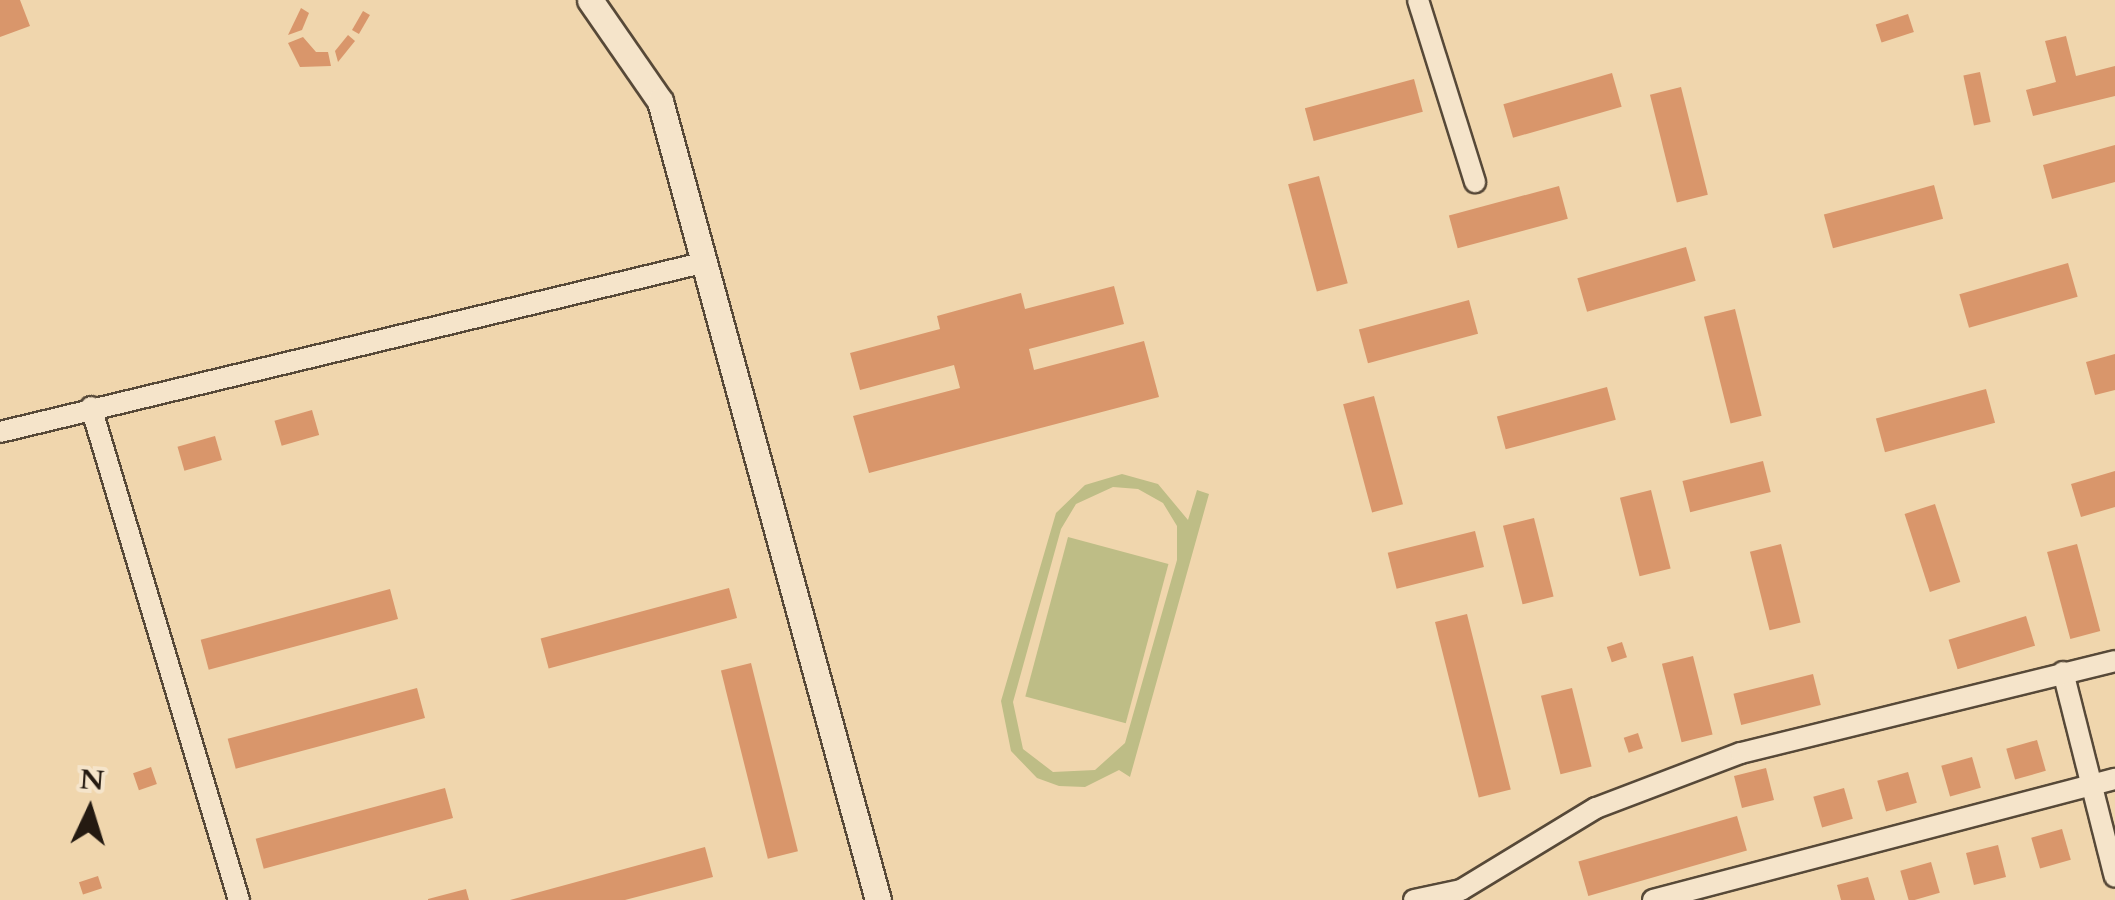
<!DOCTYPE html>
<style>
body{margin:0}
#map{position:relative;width:2115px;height:900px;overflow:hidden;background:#f0d6ad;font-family:Cardo,serif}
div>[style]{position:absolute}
.green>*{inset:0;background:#bebd86;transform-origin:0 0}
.building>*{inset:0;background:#d9966b;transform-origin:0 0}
.roads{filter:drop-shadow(2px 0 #574938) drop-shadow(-2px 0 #574938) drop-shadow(0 2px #574938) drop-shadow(0 -2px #574938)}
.minor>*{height:20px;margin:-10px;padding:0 10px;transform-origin:10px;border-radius:10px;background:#f5e4ca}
.tertiary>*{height:25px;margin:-12.5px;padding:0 12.5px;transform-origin:12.5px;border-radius:12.5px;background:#f5e4ca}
span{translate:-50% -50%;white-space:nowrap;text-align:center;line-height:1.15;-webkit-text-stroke:8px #f5e4ca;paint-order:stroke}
.north{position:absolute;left:40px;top:760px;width:100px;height:100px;-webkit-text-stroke:8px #f5e4ca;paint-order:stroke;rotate:4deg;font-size:28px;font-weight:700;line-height:40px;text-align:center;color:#241a11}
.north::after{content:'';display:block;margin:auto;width:35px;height:45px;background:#241a11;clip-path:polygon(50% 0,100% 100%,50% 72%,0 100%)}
</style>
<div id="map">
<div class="green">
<div style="clip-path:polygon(evenodd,1122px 474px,1158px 484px,1188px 520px,1197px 490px,1209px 494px,1130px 777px,1119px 770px,1085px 787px,1059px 786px,1037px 778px,1011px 751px,1001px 701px,1056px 513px,1085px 485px,1122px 474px,1113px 487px,1138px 489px,1163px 503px,1177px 526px,1177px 560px,1125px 743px,1095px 770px,1053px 772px,1023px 749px,1013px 702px,1061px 529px,1076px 504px,1113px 487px)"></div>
<div style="left:1068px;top:537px;width:104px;height:165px;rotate:15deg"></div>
</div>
<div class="building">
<div style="clip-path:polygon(0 0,20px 0,30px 26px,0 37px)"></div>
<div style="clip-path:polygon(301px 8px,309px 13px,302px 30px,288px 35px)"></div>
<div style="left:363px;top:11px;width:8px;height:22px;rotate:30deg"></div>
<div style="left:1908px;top:14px;width:19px;height:34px;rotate:72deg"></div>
<div style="clip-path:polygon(348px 35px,355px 41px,338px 62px,335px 51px)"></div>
<div style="clip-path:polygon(2066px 36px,2076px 76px,2115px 66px,2115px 96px,2033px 116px,2026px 90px,2056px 82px,2045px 41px)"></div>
<div style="clip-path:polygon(303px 37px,316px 52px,328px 52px,331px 66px,300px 67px,288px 43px)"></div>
<div style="left:1980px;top:72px;width:51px;height:17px;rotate:78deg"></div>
<div style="left:1612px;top:73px;width:35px;height:113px;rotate:74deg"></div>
<div style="left:1414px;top:79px;width:34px;height:113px;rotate:75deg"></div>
<div style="left:1681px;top:87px;width:111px;height:32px;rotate:76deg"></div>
<div style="clip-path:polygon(2115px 145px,2115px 182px,2052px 199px,2043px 165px)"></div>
<div style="left:1319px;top:176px;width:111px;height:32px;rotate:75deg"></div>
<div style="left:1934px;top:185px;width:35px;height:114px;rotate:75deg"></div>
<div style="left:1559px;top:186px;width:34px;height:114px;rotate:75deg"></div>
<div style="left:1686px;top:247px;width:35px;height:113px;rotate:74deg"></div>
<div style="left:2068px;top:263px;width:35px;height:113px;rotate:74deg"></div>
<div style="clip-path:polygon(1114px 286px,1124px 324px,1029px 349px,1034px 370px,1144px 341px,1159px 397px,869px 473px,853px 416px,960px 388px,954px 365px,860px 390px,850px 353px,940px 329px,937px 316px,1021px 293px,1025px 309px)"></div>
<div style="left:1469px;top:300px;width:35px;height:114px;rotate:75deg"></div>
<div style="left:1735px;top:309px;width:110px;height:32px;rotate:76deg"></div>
<div style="clip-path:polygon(2115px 354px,2115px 390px,2095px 395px,2086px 362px)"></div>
<div style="left:1607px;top:387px;width:34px;height:114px;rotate:75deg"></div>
<div style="left:1986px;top:389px;width:35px;height:114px;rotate:75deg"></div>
<div style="left:1374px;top:396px;width:112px;height:32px;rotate:75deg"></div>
<div style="left:312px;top:410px;width:26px;height:39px;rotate:74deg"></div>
<div style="left:215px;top:436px;width:25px;height:39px;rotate:74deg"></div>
<div style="left:1763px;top:461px;width:32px;height:83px;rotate:76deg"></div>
<div style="clip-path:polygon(2115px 471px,2115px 507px,2081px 517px,2071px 484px)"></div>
<div style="left:1651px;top:490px;width:81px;height:32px;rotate:76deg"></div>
<div style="left:1935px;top:504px;width:82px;height:32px;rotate:72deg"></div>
<div style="left:1534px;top:518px;width:81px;height:32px;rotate:76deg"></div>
<div style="left:1475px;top:531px;width:37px;height:90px;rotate:76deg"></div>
<div style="left:1781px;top:544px;width:81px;height:32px;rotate:76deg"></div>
<div style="left:2077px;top:544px;width:90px;height:31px;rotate:75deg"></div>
<div style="left:729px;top:588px;width:31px;height:195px;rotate:75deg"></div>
<div style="left:390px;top:589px;width:31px;height:196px;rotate:75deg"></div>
<div style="left:1467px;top:614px;width:181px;height:33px;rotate:76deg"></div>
<div style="left:2026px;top:616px;width:31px;height:81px;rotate:73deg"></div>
<div style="left:1622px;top:642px;width:16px;height:16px;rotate:72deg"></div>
<div style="left:1693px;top:656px;width:81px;height:32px;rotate:76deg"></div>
<div style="left:751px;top:663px;width:194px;height:31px;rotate:76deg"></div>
<div style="left:1813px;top:674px;width:32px;height:82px;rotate:76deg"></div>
<div style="left:417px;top:688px;width:31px;height:196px;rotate:75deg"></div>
<div style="left:1572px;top:688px;width:81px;height:32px;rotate:76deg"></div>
<div style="left:1638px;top:733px;width:16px;height:15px;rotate:72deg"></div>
<div style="left:2037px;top:740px;width:32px;height:32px;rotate:74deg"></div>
<div style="left:1972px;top:757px;width:32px;height:32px;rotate:74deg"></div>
<div style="left:151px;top:767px;width:18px;height:19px;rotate:71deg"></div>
<div style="left:1766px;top:768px;width:33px;height:33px;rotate:76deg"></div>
<div style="left:1908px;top:772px;width:32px;height:32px;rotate:74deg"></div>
<div style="left:445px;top:788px;width:31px;height:196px;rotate:75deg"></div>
<div style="left:1844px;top:788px;width:32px;height:32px;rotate:74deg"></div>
<div style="left:1737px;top:816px;width:36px;height:165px;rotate:74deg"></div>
<div style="left:2062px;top:829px;width:32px;height:32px;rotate:74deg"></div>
<div style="left:1998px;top:845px;width:33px;height:33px;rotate:76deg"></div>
<div style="clip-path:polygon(705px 847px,713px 877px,625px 900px,510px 900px)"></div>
<div style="left:1931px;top:862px;width:32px;height:32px;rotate:74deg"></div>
<div style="left:98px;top:876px;width:13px;height:20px;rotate:72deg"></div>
<div style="clip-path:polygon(1868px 877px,1875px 900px,1841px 900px,1837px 885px)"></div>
<div style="clip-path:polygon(466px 889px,469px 900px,428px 900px,428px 899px)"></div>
</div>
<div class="roads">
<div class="minor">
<div style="left:1418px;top:0;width:191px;rotate:72.6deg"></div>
<div style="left:91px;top:407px;width:515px;rotate:73.29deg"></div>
<div style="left:0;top:432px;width:726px;rotate:-13.54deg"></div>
<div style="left:2063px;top:672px;width:211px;rotate:75.8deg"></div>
<div style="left:1414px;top:900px;width:48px;rotate:-12deg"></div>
<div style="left:1461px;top:890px;width:158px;rotate:-31.3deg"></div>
<div style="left:1596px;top:808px;width:155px;rotate:-20.8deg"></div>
<div style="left:1741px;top:753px;width:385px;rotate:-13.8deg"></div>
<div style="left:1653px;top:900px;width:478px;rotate:-14.7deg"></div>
</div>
<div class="tertiary">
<div style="left:590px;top:0;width:123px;rotate:55.3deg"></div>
<div style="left:660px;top:101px;width:828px;rotate:74.74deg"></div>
</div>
</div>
<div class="north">N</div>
</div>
